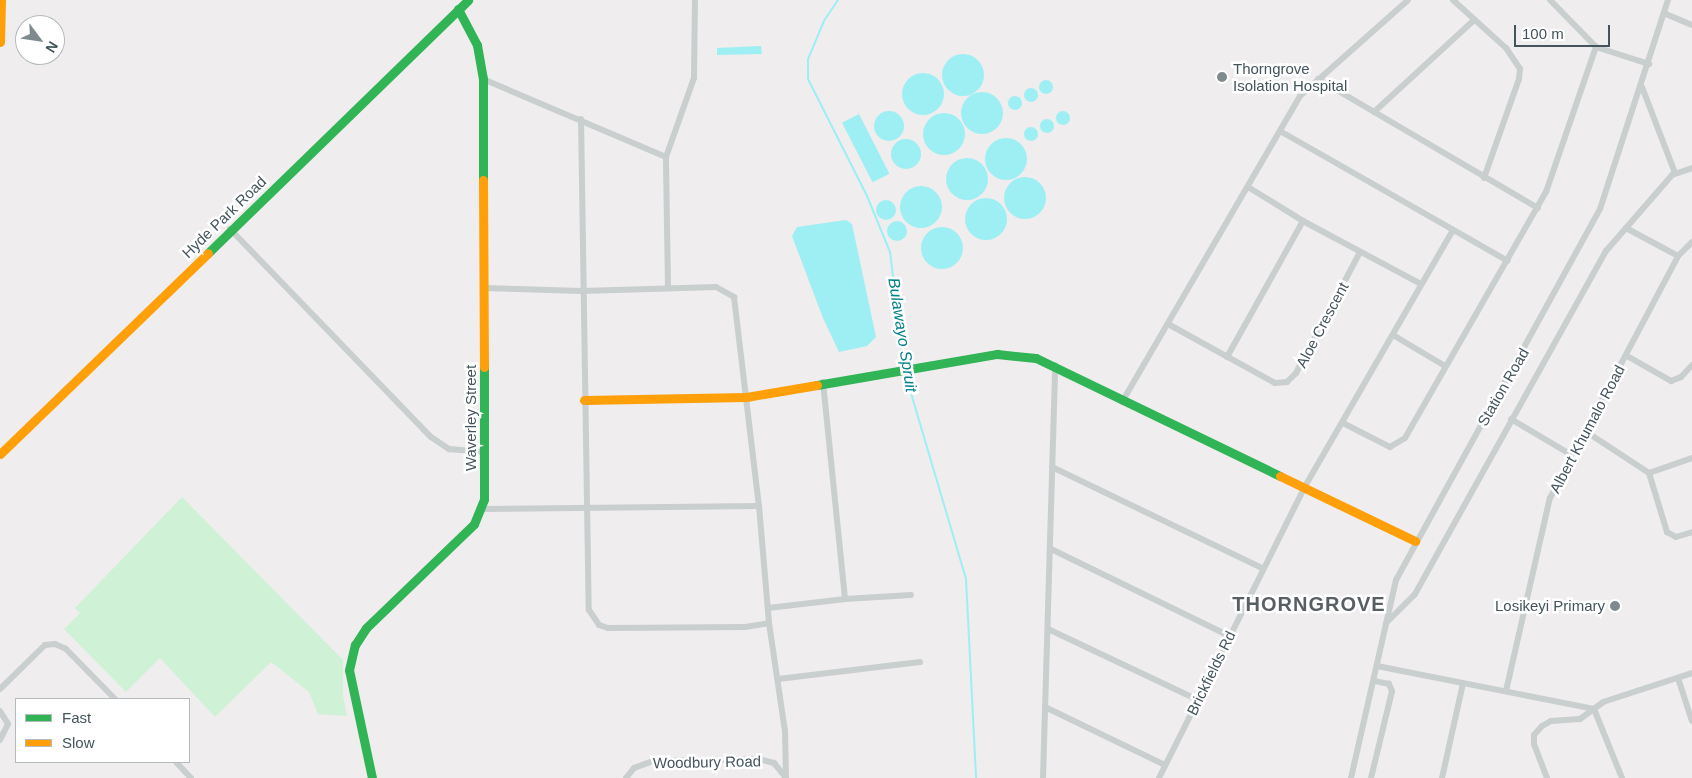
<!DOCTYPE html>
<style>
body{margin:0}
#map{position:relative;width:1692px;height:778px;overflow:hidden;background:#efedee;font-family:Helvetica,sans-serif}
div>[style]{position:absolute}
.green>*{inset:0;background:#cff1d6}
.water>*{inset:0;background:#9eeff4;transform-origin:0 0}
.round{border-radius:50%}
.stream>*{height:2px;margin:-1px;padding:0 1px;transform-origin:1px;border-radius:1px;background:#9eeff4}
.street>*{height:6px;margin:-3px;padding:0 3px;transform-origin:3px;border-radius:3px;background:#c9cecf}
.fast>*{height:9px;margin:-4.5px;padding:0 4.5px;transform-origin:4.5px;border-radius:4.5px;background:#30b455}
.slow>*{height:9px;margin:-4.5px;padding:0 4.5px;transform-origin:4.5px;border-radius:4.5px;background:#ff9f0a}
.dots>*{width:14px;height:14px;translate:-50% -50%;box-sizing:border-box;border:2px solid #fff;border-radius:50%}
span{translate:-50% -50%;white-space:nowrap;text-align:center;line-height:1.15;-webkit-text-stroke:5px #fff;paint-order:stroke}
.poi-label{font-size:15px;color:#43545c}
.left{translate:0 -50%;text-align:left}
.right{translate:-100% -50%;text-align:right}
.street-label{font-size:15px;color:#43545c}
.water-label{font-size:16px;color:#04828a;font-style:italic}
.district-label{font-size:20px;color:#585f63;font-weight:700;letter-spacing:1px}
.legend{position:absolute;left:15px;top:698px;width:175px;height:65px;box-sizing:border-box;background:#fff;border:1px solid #b4bbbe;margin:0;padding:6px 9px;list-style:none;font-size:15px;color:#43545c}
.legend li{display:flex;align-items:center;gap:10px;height:25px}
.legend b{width:25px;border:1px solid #b4bbbe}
.north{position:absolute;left:15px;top:15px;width:50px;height:50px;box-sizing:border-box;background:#fff;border:1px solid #b4bbbe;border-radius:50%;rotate:121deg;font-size:14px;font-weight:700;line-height:20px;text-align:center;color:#43545c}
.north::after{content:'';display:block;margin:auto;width:18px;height:22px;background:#7f8a8f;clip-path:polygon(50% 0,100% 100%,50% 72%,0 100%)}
.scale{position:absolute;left:1514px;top:25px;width:96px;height:22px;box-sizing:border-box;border:2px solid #43545c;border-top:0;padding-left:6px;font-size:15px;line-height:18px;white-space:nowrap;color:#43545c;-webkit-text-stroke:4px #fff;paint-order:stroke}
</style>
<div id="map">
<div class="green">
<div style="clip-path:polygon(182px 497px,343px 660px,343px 696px,347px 716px,318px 714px,309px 692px,271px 662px,215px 717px,160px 658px,126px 692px,64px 629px,80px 613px,75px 608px)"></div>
</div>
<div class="water">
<div style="clip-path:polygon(761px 46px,762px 54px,717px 55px,717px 48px)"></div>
<div class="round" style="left:942px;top:54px;width:42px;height:42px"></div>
<div class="round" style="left:902px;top:73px;width:42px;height:42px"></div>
<div class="round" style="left:1039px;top:80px;width:14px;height:14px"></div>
<div class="round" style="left:1024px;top:88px;width:14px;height:14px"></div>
<div class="round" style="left:961px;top:92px;width:42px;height:42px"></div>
<div class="round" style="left:1008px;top:96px;width:14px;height:14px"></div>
<div class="round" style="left:1056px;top:111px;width:14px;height:14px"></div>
<div class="round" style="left:874px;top:111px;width:30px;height:30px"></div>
<div class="round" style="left:923px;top:113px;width:42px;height:42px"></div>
<div style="left:859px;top:114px;width:67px;height:19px;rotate:63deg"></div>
<div class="round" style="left:1040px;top:119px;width:14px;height:14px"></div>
<div class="round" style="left:1024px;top:127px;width:14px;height:14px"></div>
<div class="round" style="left:985px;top:138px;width:42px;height:42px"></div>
<div class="round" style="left:891px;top:139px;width:30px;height:30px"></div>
<div class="round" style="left:946px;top:158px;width:42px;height:42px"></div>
<div class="round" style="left:1004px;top:177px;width:42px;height:42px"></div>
<div class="round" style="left:900px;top:186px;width:42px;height:42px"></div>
<div class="round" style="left:965px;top:198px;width:42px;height:42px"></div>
<div class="round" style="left:876px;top:200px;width:20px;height:20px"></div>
<div style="clip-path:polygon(846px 220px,852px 224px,876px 337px,867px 346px,839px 352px,823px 318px,792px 236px,797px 227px)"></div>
<div class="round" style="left:887px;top:221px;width:20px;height:20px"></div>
<div class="round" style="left:921px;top:227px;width:42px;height:42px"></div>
</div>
<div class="stream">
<div style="left:838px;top:0;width:25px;rotate:124deg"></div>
<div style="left:824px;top:21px;width:41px;rotate:112.8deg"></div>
<div style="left:808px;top:59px;width:20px;rotate:90deg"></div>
<div style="left:808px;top:79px;width:131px;rotate:63.2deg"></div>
<div style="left:867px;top:196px;width:61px;rotate:67.7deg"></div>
<div style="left:890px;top:252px;width:117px;rotate:83.1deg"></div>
<div style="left:905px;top:373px;width:215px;rotate:73.5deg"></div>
<div style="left:966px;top:579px;width:199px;rotate:87.1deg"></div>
</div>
<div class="street">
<div style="left:1453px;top:0;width:72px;rotate:42.2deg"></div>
<div style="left:1506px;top:48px;width:25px;rotate:56deg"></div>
<div style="left:1520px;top:69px;width:10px;rotate:96deg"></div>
<div style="left:1519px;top:79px;width:105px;rotate:109.5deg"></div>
<div style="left:1550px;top:0;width:66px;rotate:45.6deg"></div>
<div style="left:1596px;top:47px;width:56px;rotate:17.8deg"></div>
<div style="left:1666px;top:14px;width:28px;rotate:23deg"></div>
<div style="left:483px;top:79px;width:199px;rotate:23.1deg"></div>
<div style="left:1318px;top:79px;width:255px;rotate:30.4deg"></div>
<div style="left:1642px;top:87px;width:92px;rotate:69deg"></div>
<div style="left:1374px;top:112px;width:136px;rotate:-42.6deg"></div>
<div style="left:581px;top:119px;width:491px;rotate:89.1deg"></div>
<div style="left:589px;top:610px;width:18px;rotate:56deg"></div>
<div style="left:599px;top:625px;width:9px;rotate:18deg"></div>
<div style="left:608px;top:628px;width:137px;rotate:-0.4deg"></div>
<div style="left:745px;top:627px;width:24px;rotate:-9deg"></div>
<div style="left:1280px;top:131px;width:262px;rotate:29.7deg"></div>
<div style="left:1248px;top:187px;width:65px;rotate:31.7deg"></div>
<div style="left:1303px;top:221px;width:134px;rotate:28.1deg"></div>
<div style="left:1626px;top:228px;width:59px;rotate:28.3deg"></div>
<div style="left:230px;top:229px;width:289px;rotate:46deg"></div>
<div style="left:431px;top:437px;width:22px;rotate:34deg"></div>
<div style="left:449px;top:449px;width:37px;rotate:5deg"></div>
<div style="left:483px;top:288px;width:99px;rotate:1.7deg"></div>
<div style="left:582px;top:291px;width:134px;rotate:-1.7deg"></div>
<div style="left:716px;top:287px;width:21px;rotate:29deg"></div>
<div style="left:734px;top:297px;width:210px;rotate:83.2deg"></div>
<div style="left:759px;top:506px;width:117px;rotate:85.1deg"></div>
<div style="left:769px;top:623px;width:109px;rotate:81.6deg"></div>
<div style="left:785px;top:731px;width:47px;rotate:88.8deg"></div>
<div style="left:668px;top:288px;width:131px;rotate:-90.9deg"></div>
<div style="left:666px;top:157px;width:84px;rotate:-70.5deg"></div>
<div style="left:694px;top:78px;width:78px;rotate:-89.3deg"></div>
<div style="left:1168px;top:324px;width:122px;rotate:28.9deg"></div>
<div style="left:1275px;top:383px;width:12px;rotate:-5deg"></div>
<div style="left:1287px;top:382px;width:13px;rotate:-45deg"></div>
<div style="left:1296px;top:373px;width:137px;rotate:-62.1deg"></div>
<div style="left:1393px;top:335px;width:61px;rotate:30.8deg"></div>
<div style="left:1627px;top:356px;width:51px;rotate:29.6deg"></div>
<div style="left:1671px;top:381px;width:11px;rotate:-22deg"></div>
<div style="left:1681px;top:377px;width:16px;rotate:-47deg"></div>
<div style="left:1227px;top:357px;width:156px;rotate:-60.8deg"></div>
<div style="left:823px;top:382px;width:218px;rotate:84.2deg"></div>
<div style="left:1122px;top:402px;width:354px;rotate:-59.8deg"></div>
<div style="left:1300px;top:96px;width:144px;rotate:-41.6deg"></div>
<div style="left:1511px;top:419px;width:69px;rotate:30.7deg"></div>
<div style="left:1343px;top:423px;width:53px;rotate:27.1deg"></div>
<div style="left:1390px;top:447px;width:17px;rotate:-31deg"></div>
<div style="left:1405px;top:438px;width:284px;rotate:-60.2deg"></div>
<div style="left:1546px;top:192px;width:153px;rotate:-71deg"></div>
<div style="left:1585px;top:431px;width:77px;rotate:33.3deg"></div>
<div style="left:1649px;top:473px;width:62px;rotate:73deg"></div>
<div style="left:1667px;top:532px;width:10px;rotate:29deg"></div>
<div style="left:1676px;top:537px;width:17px;rotate:-17deg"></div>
<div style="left:1052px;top:467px;width:233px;rotate:25.7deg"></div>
<div style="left:1649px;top:473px;width:46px;rotate:-19.2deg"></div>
<div style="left:483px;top:509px;width:276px;rotate:-0.6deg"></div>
<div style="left:1051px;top:549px;width:198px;rotate:26deg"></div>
<div style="left:768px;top:608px;width:78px;rotate:-6.7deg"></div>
<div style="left:845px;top:599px;width:66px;rotate:-3.5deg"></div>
<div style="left:1386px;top:623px;width:41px;rotate:-45deg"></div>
<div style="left:1415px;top:594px;width:393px;rotate:-60.9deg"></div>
<div style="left:1606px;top:251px;width:101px;rotate:-49deg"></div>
<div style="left:1672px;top:175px;width:21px;rotate:-19deg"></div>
<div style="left:1048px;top:629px;width:166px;rotate:25.3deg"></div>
<div style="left:1377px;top:666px;width:221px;rotate:11.2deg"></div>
<div style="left:1594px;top:709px;width:74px;rotate:67.9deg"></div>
<div style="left:1678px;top:678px;width:45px;rotate:72deg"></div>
<div style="left:778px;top:679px;width:143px;rotate:-6.8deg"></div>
<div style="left:0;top:689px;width:63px;rotate:-44.4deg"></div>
<div style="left:45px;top:645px;width:10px;rotate:-6deg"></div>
<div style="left:55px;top:644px;width:12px;rotate:24deg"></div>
<div style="left:66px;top:649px;width:70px;rotate:45.6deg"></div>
<div style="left:1506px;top:691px;width:198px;rotate:-77.2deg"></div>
<div style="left:1550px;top:498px;width:274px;rotate:-62.1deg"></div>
<div style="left:1678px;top:256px;width:20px;rotate:-45deg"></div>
<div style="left:1045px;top:707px;width:133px;rotate:25.8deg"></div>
<div style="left:0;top:711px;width:15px;rotate:58deg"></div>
<div style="left:8px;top:724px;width:18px;rotate:117deg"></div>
<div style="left:176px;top:762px;width:22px;rotate:47deg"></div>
<div style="left:626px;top:778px;width:13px;rotate:-51deg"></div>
<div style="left:634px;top:768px;width:20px;rotate:-20deg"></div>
<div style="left:653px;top:761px;width:106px;rotate:-1.1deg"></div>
<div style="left:759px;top:759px;width:16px;rotate:15deg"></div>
<div style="left:774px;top:763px;width:19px;rotate:51deg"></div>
<div style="left:1043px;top:778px;width:413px;rotate:-88.3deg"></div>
<div style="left:1159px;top:778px;width:324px;rotate:-63.4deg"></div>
<div style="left:1304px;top:488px;width:298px;rotate:-60deg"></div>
<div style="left:1351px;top:778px;width:203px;rotate:-77.2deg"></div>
<div style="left:1396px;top:580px;width:423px;rotate:-61.2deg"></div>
<div style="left:1600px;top:209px;width:220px;rotate:-72deg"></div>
<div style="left:1371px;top:778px;width:89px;rotate:-76.4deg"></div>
<div style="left:1392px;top:691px;width:8px;rotate:-113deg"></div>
<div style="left:1389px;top:684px;width:14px;rotate:-168deg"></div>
<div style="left:1442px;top:778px;width:97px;rotate:-77.5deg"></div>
<div style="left:1547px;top:778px;width:36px;rotate:-111deg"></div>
<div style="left:1534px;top:744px;width:9px;rotate:-90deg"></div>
<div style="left:1534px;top:735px;width:12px;rotate:-48deg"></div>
<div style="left:1542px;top:726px;width:10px;rotate:-29deg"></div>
<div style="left:1551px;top:721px;width:29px;rotate:-4deg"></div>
<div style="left:1580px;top:719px;width:29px;rotate:-36deg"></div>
<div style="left:1603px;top:702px;width:94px;rotate:-18deg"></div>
</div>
<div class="fast">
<div style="left:458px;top:9px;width:41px;rotate:62.2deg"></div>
<div style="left:477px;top:45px;width:35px;rotate:80deg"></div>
<div style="left:483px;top:79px;width:101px;rotate:90deg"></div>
<div style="left:208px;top:253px;width:363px;rotate:-44.2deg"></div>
<div style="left:817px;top:385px;width:183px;rotate:-9.8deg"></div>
<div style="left:997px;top:354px;width:39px;rotate:6deg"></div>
<div style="left:1036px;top:358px;width:271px;rotate:25.8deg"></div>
<div style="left:372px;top:778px;width:110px;rotate:-102deg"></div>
<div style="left:349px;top:670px;width:26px;rotate:-77deg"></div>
<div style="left:355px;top:645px;width:20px;rotate:-57deg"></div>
<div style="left:366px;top:628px;width:150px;rotate:-43.9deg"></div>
<div style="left:474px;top:524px;width:27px;rotate:-68deg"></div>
<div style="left:484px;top:499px;width:132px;rotate:-90deg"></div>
</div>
<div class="slow">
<div style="left:0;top:42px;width:42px;rotate:-88.6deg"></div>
<div style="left:483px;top:180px;width:187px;rotate:89.7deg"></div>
<div style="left:584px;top:400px;width:162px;rotate:-1.1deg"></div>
<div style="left:746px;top:397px;width:72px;rotate:-9.6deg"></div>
<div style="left:0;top:454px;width:289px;rotate:-44deg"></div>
<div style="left:1280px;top:476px;width:150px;rotate:25.7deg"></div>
</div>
<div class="dots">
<div style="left:1222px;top:77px;background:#7f8a8f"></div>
<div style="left:1615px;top:606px;background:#7f8a8f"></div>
</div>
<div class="poi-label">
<span class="left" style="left:1233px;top:77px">Thorngrove<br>Isolation Hospital</span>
<span class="right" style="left:1605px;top:606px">Losikeyi Primary</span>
</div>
<div class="street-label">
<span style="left:224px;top:217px;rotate:-44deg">Hyde Park Road</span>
<span style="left:1322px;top:325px;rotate:-62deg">Aloe Crescent</span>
<span style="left:1503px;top:387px;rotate:-60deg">Station Road</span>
<span style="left:471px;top:418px;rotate:-90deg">Waverley Street</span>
<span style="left:1587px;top:429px;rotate:-62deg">Albert Khumalo Road</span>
<span style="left:1211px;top:673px;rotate:-64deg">Brickfields Rd</span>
<span style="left:707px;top:762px;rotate:-1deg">Woodbury Road</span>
</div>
<div class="water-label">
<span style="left:902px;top:335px;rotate:81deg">Bulawayo Spruit</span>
</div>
<div class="district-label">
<span style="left:1309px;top:604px">THORNGROVE</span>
</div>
<ul class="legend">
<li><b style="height:6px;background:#30b455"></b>Fast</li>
<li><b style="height:6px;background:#ff9f0a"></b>Slow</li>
</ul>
<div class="north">N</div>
<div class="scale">100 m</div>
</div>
